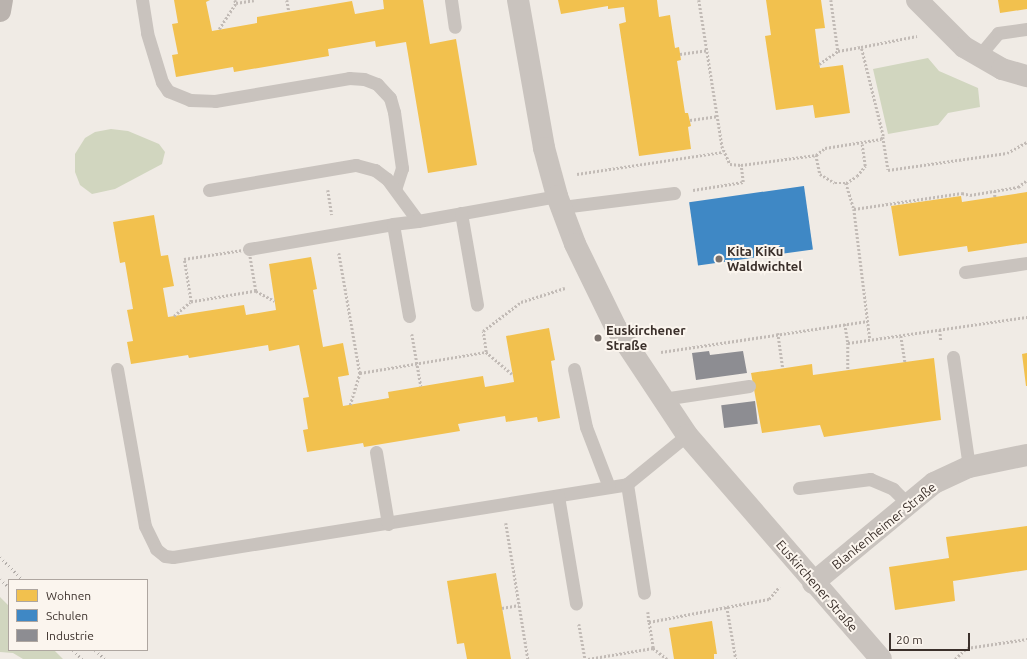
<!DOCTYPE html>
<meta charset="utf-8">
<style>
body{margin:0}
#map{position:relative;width:1027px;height:659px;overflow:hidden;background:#f0ebe5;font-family:Ubuntu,sans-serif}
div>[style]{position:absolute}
.green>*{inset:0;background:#d1d6bf}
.homes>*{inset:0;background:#f2c14e}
.schools>*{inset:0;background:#3f88c5;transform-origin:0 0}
.industry>*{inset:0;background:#8d8d92;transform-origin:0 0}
.path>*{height:2.5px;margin-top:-1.25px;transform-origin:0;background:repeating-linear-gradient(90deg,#c2bbb6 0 2px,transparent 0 4px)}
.lane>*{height:13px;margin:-6.5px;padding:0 6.5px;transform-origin:6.5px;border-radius:6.5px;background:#c9c3be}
.street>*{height:22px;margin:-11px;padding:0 11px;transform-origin:11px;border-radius:11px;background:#c9c3be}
.secondary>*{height:22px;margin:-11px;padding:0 11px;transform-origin:11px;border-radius:11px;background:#bab3ae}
.rail>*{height:3px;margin-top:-1.5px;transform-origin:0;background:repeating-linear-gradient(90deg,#b1aca8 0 1px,transparent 0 4px)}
.dots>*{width:11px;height:11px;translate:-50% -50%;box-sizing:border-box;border:2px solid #fbf5ee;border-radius:50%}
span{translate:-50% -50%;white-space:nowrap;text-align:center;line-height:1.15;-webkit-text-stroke:4px #fbf5ee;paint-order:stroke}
.poi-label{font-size:13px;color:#3b302b;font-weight:700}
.left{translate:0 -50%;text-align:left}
.street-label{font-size:13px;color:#3b302b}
.legend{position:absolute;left:8px;top:579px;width:140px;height:72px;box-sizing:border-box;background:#fbf5ee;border:1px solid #aea6a0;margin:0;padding:5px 7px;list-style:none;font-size:12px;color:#3b302b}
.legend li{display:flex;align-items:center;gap:8px;height:20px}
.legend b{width:20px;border:1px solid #aea6a0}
.scale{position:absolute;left:889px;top:633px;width:81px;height:18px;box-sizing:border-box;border:2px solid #3b302b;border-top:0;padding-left:5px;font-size:12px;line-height:14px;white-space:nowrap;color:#3b302b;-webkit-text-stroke:3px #fbf5ee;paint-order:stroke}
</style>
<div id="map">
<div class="green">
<div style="clip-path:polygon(928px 58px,939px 71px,978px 88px,980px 107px,948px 113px,938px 125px,888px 134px,873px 69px)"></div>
<div style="clip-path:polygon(111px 129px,128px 131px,159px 144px,165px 152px,162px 164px,115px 189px,92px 194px,80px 185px,75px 172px,75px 154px,85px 138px,95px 132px)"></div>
<div style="clip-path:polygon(0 597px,9px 606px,9px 650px,54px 650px,63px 659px,23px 659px,13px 653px,0 652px)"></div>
</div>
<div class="homes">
<div style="clip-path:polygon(174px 0,210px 0,206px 2px,212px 31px,257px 23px,257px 17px,352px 1px,355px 14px,384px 9px,383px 0,423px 0,430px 44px,456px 39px,477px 165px,428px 173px,406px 42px,376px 47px,375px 41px,328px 49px,329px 56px,234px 72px,233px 67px,176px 77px,172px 55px,178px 54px,172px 24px,178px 23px)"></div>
<div style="clip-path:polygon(558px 0,657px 0,659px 17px,670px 15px,675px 48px,679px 47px,681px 60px,677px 61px,685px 113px,688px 113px,691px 126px,688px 127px,691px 149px,639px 156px,619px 24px,626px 22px,624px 7px,608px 9px,608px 6px,561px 14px)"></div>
<div style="clip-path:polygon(766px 0,821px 0,825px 28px,815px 29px,820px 68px,843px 65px,850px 113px,815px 118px,813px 105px,776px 110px,765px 36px,771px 35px)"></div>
<div style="clip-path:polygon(998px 0,1027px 0,1027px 9px,1000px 13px)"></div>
<div style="clip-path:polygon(1027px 192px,1027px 243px,968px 252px,967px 246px,899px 256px,891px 206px,961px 196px,962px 202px)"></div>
<div style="clip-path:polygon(154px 215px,161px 256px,168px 255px,174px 286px,163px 288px,168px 317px,244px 305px,246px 315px,276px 310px,269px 264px,311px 257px,317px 289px,313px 290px,323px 347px,343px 343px,349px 375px,338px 377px,343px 406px,389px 398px,388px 392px,483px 376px,485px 387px,514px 382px,506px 336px,549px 328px,555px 360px,551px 361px,560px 418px,538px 422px,537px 417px,506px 422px,505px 416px,458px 424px,460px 431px,364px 447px,363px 443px,307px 452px,303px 430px,308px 429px,303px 398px,309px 397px,299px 345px,269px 351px,268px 345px,189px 358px,188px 355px,131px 364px,127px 342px,133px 341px,127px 310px,133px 309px,125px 262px,120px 263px,113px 222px)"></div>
<div style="clip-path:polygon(1027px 353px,1027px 386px,1026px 386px,1022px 354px)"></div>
<div style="clip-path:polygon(934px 358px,941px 420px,824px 437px,820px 425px,762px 433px,751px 373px,812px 364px,813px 375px)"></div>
<div style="clip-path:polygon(1027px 526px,1027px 570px,953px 581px,955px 601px,895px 610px,889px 567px,949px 558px,946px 537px)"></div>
<div style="clip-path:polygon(496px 573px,511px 659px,467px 659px,464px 643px,457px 644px,447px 581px)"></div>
<div style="clip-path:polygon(712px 621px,717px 654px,714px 654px,714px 659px,674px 659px,669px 628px)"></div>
</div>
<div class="schools">
<div style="left:804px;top:186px;width:64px;height:116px;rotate:82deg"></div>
</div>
<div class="industry">
<div style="clip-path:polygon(709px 351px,710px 355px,743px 351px,747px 373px,696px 380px,692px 353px)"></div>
<div style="left:755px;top:401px;width:23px;height:34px;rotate:83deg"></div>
</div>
<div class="path">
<div style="left:235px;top:0;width:3px;rotate:72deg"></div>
<div style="left:236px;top:3px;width:18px;rotate:-9deg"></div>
<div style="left:287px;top:0;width:11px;rotate:80deg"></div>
<div style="left:699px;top:0;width:148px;rotate:81deg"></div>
<div style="left:722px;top:146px;width:20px;rotate:66deg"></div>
<div style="left:730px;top:164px;width:11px;rotate:5deg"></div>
<div style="left:741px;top:165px;width:76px;rotate:-7.6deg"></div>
<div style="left:816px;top:155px;width:11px;rotate:-38deg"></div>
<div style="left:825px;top:148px;width:57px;rotate:-9.1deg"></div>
<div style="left:881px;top:139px;width:4px;rotate:-56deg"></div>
<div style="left:883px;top:136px;width:92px;rotate:-103.9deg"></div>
<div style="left:861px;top:47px;width:57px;rotate:-11.1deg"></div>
<div style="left:831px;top:0;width:51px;rotate:82.2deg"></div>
<div style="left:838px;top:51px;width:23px;rotate:-10deg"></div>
<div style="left:219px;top:29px;width:31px;rotate:-57deg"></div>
<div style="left:680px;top:54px;width:27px;rotate:-8deg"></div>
<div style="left:819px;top:64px;width:23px;rotate:-34deg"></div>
<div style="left:690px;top:120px;width:27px;rotate:-8deg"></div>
<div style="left:883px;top:137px;width:33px;rotate:81deg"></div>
<div style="left:888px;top:170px;width:120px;rotate:-8.1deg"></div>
<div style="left:1007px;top:153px;width:23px;rotate:-29deg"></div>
<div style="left:816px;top:155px;width:19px;rotate:78deg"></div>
<div style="left:820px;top:174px;width:17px;rotate:31deg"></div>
<div style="left:835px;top:183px;width:11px"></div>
<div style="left:846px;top:183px;width:27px;rotate:73deg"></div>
<div style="left:854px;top:209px;width:132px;rotate:83deg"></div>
<div style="left:577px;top:174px;width:148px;rotate:-8.6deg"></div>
<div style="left:846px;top:183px;width:13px;rotate:-32deg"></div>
<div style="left:857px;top:176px;width:13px;rotate:-51deg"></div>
<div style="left:865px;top:166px;width:22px;rotate:-98deg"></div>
<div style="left:328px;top:190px;width:25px;rotate:81deg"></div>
<div style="left:693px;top:190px;width:51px;rotate:-9.1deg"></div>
<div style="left:743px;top:182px;width:17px;rotate:-97deg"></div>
<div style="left:995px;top:191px;width:6px;rotate:90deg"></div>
<div style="left:854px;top:209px;width:109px;rotate:-8.4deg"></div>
<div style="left:962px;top:193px;width:8px;rotate:14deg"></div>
<div style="left:970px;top:195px;width:49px;rotate:-9.5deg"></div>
<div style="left:1018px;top:187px;width:11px;rotate:-38deg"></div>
<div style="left:249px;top:249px;width:43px;rotate:80.5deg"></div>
<div style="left:256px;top:291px;width:66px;rotate:170.4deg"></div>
<div style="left:191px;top:302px;width:44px;rotate:-99.2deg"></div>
<div style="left:184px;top:259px;width:66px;rotate:-8.7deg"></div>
<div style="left:339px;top:253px;width:122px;rotate:80.1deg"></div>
<div style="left:360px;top:373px;width:128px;rotate:-9.5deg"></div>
<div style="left:486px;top:352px;width:21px;rotate:-98deg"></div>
<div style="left:483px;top:331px;width:48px;rotate:-37.3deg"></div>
<div style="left:521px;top:302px;width:46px;rotate:-17.7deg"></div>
<div style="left:256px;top:291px;width:21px;rotate:28deg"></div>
<div style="left:174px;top:316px;width:21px;rotate:-41deg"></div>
<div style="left:845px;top:324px;width:19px;rotate:81deg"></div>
<div style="left:848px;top:343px;width:181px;rotate:-8.3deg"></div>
<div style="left:940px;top:330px;width:11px;rotate:85deg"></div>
<div style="left:778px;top:333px;width:35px;rotate:82deg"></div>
<div style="left:412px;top:334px;width:53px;rotate:80.2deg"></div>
<div style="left:901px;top:336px;width:26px;rotate:81deg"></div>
<div style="left:848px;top:343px;width:27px;rotate:90deg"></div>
<div style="left:486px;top:352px;width:34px;rotate:40deg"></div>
<div style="left:661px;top:352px;width:209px;rotate:-8.5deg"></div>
<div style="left:350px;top:405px;width:34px;rotate:-73deg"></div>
<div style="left:506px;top:523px;width:138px;rotate:80.8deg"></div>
<div style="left:727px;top:607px;width:53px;rotate:80.2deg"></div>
<div style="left:502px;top:608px;width:17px;rotate:-10deg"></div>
<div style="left:648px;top:612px;width:10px;rotate:84deg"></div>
<div style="left:579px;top:624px;width:36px;rotate:80deg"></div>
<div style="left:653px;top:648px;width:18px;rotate:38deg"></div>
<div style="left:588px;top:659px;width:66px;rotate:-9.6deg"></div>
<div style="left:653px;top:648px;width:26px;rotate:-99deg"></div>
<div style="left:649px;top:622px;width:122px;rotate:-10.9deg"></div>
<div style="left:769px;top:599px;width:16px;rotate:-50deg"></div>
<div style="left:955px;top:659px;width:16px;rotate:-43deg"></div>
<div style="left:967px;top:648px;width:61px;rotate:-8.5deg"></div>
</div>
<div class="lane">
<div style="left:142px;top:0;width:33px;rotate:81deg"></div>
<div style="left:147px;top:33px;width:51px;rotate:73deg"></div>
<div style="left:162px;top:82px;width:11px;rotate:56deg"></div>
<div style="left:168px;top:91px;width:24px;rotate:22deg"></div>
<div style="left:190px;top:100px;width:25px;rotate:2deg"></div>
<div style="left:215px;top:101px;width:136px;rotate:-9.7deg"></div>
<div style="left:349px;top:78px;width:15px;rotate:4deg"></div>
<div style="left:364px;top:79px;width:14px;rotate:21deg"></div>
<div style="left:377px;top:84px;width:19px;rotate:47deg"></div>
<div style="left:390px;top:98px;width:15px;rotate:74deg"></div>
<div style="left:394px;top:112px;width:57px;rotate:81.9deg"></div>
<div style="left:402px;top:168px;width:22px;rotate:108deg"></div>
<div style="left:451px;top:0;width:27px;rotate:82deg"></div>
<div style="left:978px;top:57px;width:31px;rotate:-50deg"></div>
<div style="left:998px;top:33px;width:29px;rotate:-8deg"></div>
<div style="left:209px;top:190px;width:149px;rotate:-9.7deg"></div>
<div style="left:356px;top:165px;width:20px;rotate:15deg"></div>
<div style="left:375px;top:170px;width:15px;rotate:37deg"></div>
<div style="left:387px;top:179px;width:52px;rotate:53.6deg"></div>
<div style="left:418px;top:221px;width:141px;rotate:-10.2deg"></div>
<div style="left:562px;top:207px;width:113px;rotate:-7.1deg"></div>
<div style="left:461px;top:213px;width:93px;rotate:80.1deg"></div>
<div style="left:249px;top:249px;width:146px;rotate:-9.8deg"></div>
<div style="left:965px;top:272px;width:63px;rotate:-8.3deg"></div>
<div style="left:409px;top:316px;width:93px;rotate:-99.9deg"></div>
<div style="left:393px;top:224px;width:25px;rotate:-7deg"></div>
<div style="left:953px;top:357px;width:111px;rotate:81.7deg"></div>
<div style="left:117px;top:369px;width:159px;rotate:79.9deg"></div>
<div style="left:145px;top:526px;width:25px;rotate:64deg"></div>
<div style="left:156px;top:549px;width:11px;rotate:38deg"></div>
<div style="left:165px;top:556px;width:8px;rotate:7deg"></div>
<div style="left:173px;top:557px;width:460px;rotate:-9.1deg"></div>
<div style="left:627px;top:484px;width:77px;rotate:-39.2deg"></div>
<div style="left:574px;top:369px;width:59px;rotate:78.3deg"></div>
<div style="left:586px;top:427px;width:64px;rotate:69deg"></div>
<div style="left:663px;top:399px;width:87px;rotate:-8.6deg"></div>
<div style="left:376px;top:452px;width:73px;rotate:80.5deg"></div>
<div style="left:627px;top:484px;width:110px;rotate:81.1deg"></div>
<div style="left:799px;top:488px;width:72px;rotate:-7.2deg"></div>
<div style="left:870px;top:479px;width:25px;rotate:23deg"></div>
<div style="left:893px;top:489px;width:21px;rotate:45deg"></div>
<div style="left:558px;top:496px;width:109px;rotate:80.5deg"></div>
</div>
<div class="street">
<div style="left:518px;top:0;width:150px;rotate:80deg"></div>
<div style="left:544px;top:148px;width:50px;rotate:74.8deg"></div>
<div style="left:557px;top:196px;width:51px;rotate:69.4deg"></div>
<div style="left:575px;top:244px;width:93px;rotate:64deg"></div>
<div style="left:616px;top:328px;width:128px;rotate:56.4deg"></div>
<div style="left:687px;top:435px;width:296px;rotate:49.1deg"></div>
<div style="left:917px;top:0;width:66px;rotate:45deg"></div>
<div style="left:964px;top:47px;width:44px;rotate:30.1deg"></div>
<div style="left:1002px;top:69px;width:26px;rotate:16deg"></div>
<div style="left:813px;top:583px;width:157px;rotate:-39.6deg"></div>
<div style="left:934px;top:483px;width:38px;rotate:-25deg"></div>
<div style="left:969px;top:467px;width:59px;rotate:-11.7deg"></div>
</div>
<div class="secondary">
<div style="left:0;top:11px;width:11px;rotate:-80deg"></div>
</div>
<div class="rail">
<div style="left:0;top:557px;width:33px;rotate:45deg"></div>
<div style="left:0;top:579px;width:12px;rotate:42deg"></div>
<div style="left:73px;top:650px;width:13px;rotate:45deg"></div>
<div style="left:95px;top:650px;width:13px;rotate:42deg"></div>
</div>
<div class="dots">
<div style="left:719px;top:259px;background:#7a716c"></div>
<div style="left:598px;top:338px;background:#7a716c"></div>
</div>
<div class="poi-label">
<span class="left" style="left:727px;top:259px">Kita KiKu<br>Waldwichtel</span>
<span class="left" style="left:606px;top:338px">Euskirchener<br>Straße</span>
</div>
<div class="street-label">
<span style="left:884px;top:526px;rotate:-39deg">Blankenheimer Straße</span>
<span style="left:817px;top:586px;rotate:49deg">Euskirchener Straße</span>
</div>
<ul class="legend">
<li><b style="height:11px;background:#f2c14e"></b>Wohnen</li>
<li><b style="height:11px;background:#3f88c5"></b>Schulen</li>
<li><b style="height:11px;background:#8d8d92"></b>Industrie</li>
</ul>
<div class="scale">20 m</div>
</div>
